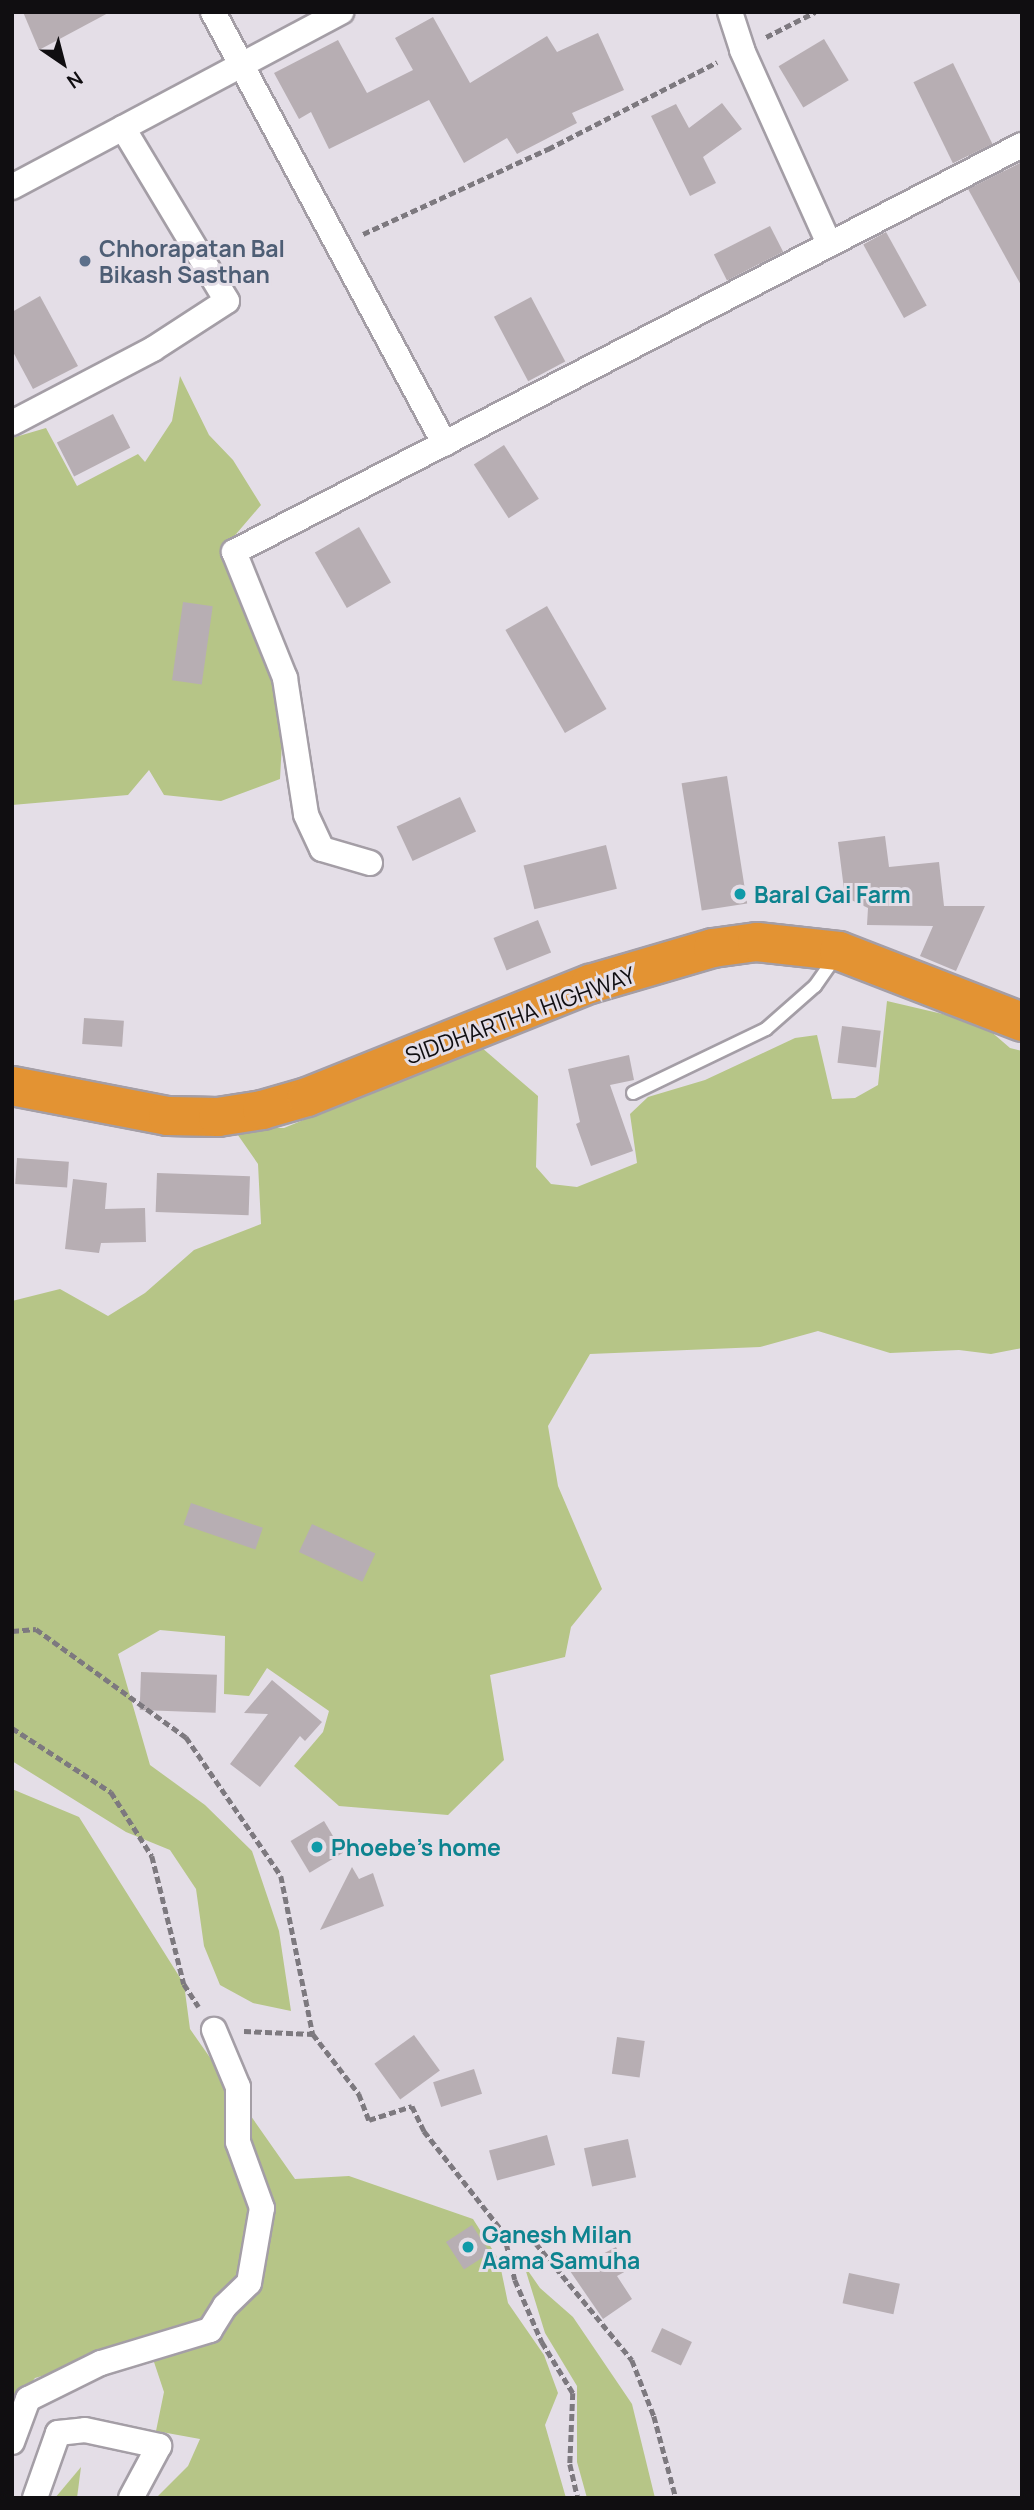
<!DOCTYPE html>
<style>
body{margin:0}
#map{position:relative;width:1034px;height:2510px;overflow:hidden;background:#e4dee7;font-family:Manrope,sans-serif}
div>[style]{position:absolute}
.green>*{inset:0;background:#b6c587}
.building>*{inset:0;background:#b7aeb3;transform-origin:0 0}
.path>*{height:4.5px;margin-top:-2.25px;transform-origin:0;background:repeating-linear-gradient(90deg,#7d797f 0 7px,transparent 0 10.5px)}
.roads{filter:drop-shadow(2px 0 #a49ea6) drop-shadow(-2px 0 #a49ea6) drop-shadow(0 2px #a49ea6) drop-shadow(0 -2px #a49ea6)}
.service>*{height:12px;margin:-6px;padding:0 6px;transform-origin:6px;border-radius:6px;background:#fff}
.minor>*{height:24px;margin:-12px;padding:0 12px;transform-origin:12px;border-radius:12px;background:#fff}
.trunk>*{height:38px;margin:-19px;padding:0 19px;transform-origin:19px;border-radius:19px;background:#e39333}
.dots>*{width:19px;height:19px;translate:-50% -50%;box-sizing:border-box;border:4px solid #e4dee7;border-radius:50%}
span{translate:-50% -50%;white-space:nowrap;text-align:center;line-height:1.15;-webkit-text-stroke:6px #e4dee7;paint-order:stroke}
.service-label{font-size:23px;color:#4e5e75;font-weight:700}
.left{translate:0 -50%;text-align:left}
.culture-label{font-size:23px;color:#0d838f;font-weight:700}
.street-label{font-size:23px;color:#100e11}
.frame{position:absolute;inset:0;border:14px solid #100e11;pointer-events:none}
.north{position:absolute;left:28px;top:28px;width:70px;height:70px;-webkit-text-stroke:5px #e4dee7;paint-order:stroke;rotate:145deg;font-size:19px;font-weight:700;line-height:28px;text-align:center;color:#100e11}
.north::after{content:'';display:block;margin:auto;width:24px;height:32px;background:#100e11;clip-path:polygon(50% 0,100% 100%,50% 72%,0 100%)}
</style>
<div id="map">
<div class="green">
<div style="clip-path:polygon(180px 376px,209px 435px,233px 460px,261px 505px,225px 547px,277px 680px,283px 723px,280px 779px,221px 801px,164px 795px,149px 770px,128px 795px,12px 805px,12px 438px,46px 428px,77px 486px,138px 454px,145px 462px,172px 421px)"></div>
<div style="clip-path:polygon(887px 1001px,981px 1023px,1010px 1048px,1022px 1051px,1022px 1348px,991px 1354px,959px 1350px,890px 1353px,818px 1331px,760px 1347px,590px 1354px,548px 1426px,558px 1486px,602px 1589px,571px 1627px,565px 1657px,490px 1675px,504px 1760px,448px 1815px,339px 1806px,294px 1766px,323px 1732px,329px 1711px,267px 1668px,249px 1696px,224px 1694px,225px 1636px,160px 1630px,118px 1654px,150px 1765px,205px 1805px,252px 1851px,279px 1931px,291px 2011px,253px 2003px,220px 1985px,204px 1946px,196px 1889px,170px 1850px,126px 1832px,12px 1761px,12px 1301px,60px 1289px,108px 1316px,145px 1293px,194px 1250px,261px 1224px,258px 1164px,233px 1128px,284px 1128px,481px 1047px,538px 1096px,536px 1167px,551px 1184px,577px 1187px,637px 1163px,630px 1114px,648px 1097px,705px 1080px,795px 1038px,817px 1035px,832px 1099px,855px 1098px,878px 1085px)"></div>
<div style="clip-path:polygon(12px 1789px,79px 1817px,184px 1984px,190px 2029px,295px 2179px,349px 2176px,473px 2219px,499px 2260px,508px 2303px,544px 2355px,558px 2393px,545px 2425px,566px 2498px,156px 2498px,188px 2466px,200px 2439px,156px 2431px,164px 2392px,145px 2335px,84px 2364px,35px 2378px,12px 2408px)"></div>
<div style="clip-path:polygon(524px 2265px,540px 2288px,573px 2317px,632px 2404px,655px 2498px,587px 2498px,577px 2462px,577px 2386px,545px 2333px)"></div>
<div style="clip-path:polygon(81px 2467px,77px 2498px,55px 2498px)"></div>
</div>
<div class="building">
<div style="clip-path:polygon(23px 12px,110px 12px,39px 50px)"></div>
<div style="clip-path:polygon(433px 17px,470px 83px,547px 36px,557px 52px,598px 33px,624px 90px,572px 113px,577px 123px,517px 154px,507px 138px,464px 163px,429px 100px,329px 149px,311px 112px,299px 119px,274px 73px,338px 40px,367px 93px,413px 70px,395px 38px)"></div>
<div style="left:824px;top:39px;width:48px;height:53px;rotate:59deg"></div>
<div style="left:953px;top:63px;width:90px;height:44px;rotate:64deg"></div>
<div style="clip-path:polygon(722px 103px,742px 129px,703px 157px,716px 183px,690px 196px,651px 116px,676px 104px,689px 128px)"></div>
<div style="clip-path:polygon(1022px 162px,1022px 287px,968px 189px)"></div>
<div style="left:770px;top:226px;width:29px;height:63px;rotate:63deg"></div>
<div style="left:886px;top:232px;width:84px;height:26px;rotate:61deg"></div>
<div style="clip-path:polygon(40px 296px,78px 366px,33px 389px,12px 350px,12px 312px)"></div>
<div style="left:531px;top:297px;width:73px;height:42px;rotate:62deg"></div>
<div style="left:113px;top:414px;width:38px;height:63px;rotate:63deg"></div>
<div style="left:504px;top:445px;width:64px;height:36px;rotate:57deg"></div>
<div style="left:359px;top:527px;width:64px;height:51px;rotate:60deg"></div>
<div style="left:183px;top:602px;width:30px;height:79px;rotate:8deg"></div>
<div style="left:547px;top:606px;width:119px;height:48px;rotate:60deg"></div>
<div style="left:727px;top:776px;width:129px;height:46px;rotate:81deg"></div>
<div style="left:460px;top:797px;width:38px;height:70px;rotate:65deg"></div>
<div style="clip-path:polygon(885px 836px,889px 867px,939px 862px,944px 906px,985px 906px,956px 971px,920px 956px,933px 926px,867px 925px,868px 908px,845px 897px,838px 842px)"></div>
<div style="left:606px;top:845px;width:45px;height:85px;rotate:76deg"></div>
<div style="left:538px;top:920px;width:35px;height:48px;rotate:68deg"></div>
<div style="left:84px;top:1018px;width:40px;height:26px;rotate:4deg"></div>
<div style="left:842px;top:1026px;width:39px;height:37px;rotate:7deg"></div>
<div style="clip-path:polygon(629px 1055px,634px 1080px,610px 1085px,633px 1151px,591px 1166px,576px 1124px,580px 1122px,568px 1069px)"></div>
<div style="left:17px;top:1158px;width:52px;height:26px;rotate:4deg"></div>
<div style="left:157px;top:1173px;width:93px;height:39px;rotate:2deg"></div>
<div style="clip-path:polygon(73px 1179px,107px 1183px,105px 1209px,145px 1208px,146px 1242px,101px 1243px,99px 1253px,65px 1249px)"></div>
<div style="left:191px;top:1503px;width:76px;height:23px;rotate:19deg"></div>
<div style="left:312px;top:1524px;width:70px;height:31px;rotate:25deg"></div>
<div style="left:141px;top:1672px;width:76px;height:38px;rotate:2deg"></div>
<div style="clip-path:polygon(272px 1680px,322px 1722px,305px 1741px,300px 1736px,260px 1787px,230px 1764px,268px 1714px,244px 1713px)"></div>
<div style="left:324px;top:1821px;width:37px;height:39px;rotate:59deg"></div>
<div style="clip-path:polygon(352px 1867px,359px 1879px,373px 1873px,384px 1906px,320px 1930px)"></div>
<div style="left:414px;top:2035px;width:44px;height:49px;rotate:54deg"></div>
<div style="left:617px;top:2037px;width:28px;height:37px;rotate:8deg"></div>
<div style="left:474px;top:2069px;width:26px;height:43px;rotate:72deg"></div>
<div style="left:547px;top:2135px;width:31px;height:60px;rotate:75deg"></div>
<div style="left:628px;top:2139px;width:39px;height:45px;rotate:78deg"></div>
<div style="left:472px;top:2225px;width:33px;height:31px;rotate:57deg"></div>
<div style="clip-path:polygon(616px 2247px,628px 2270px,617px 2276px,632px 2299px,603px 2319px,570px 2271px)"></div>
<div style="left:849px;top:2273px;width:52px;height:31px;rotate:12deg"></div>
<div style="left:662px;top:2328px;width:33px;height:26px;rotate:25deg"></div>
</div>
<div class="path">
<div style="left:766px;top:37px;width:55px;rotate:-27deg"></div>
<div style="left:363px;top:234px;width:204px;rotate:-24.7deg"></div>
<div style="left:548px;top:149px;width:190px;rotate:-27.2deg"></div>
<div style="left:12px;top:1631px;width:24px;rotate:-5deg"></div>
<div style="left:36px;top:1629px;width:185px;rotate:35.8deg"></div>
<div style="left:186px;top:1737px;width:168px;rotate:55.6deg"></div>
<div style="left:281px;top:1876px;width:161px;rotate:78.6deg"></div>
<div style="left:313px;top:2034px;width:76px;rotate:52.5deg"></div>
<div style="left:359px;top:2094px;width:28px;rotate:69deg"></div>
<div style="left:369px;top:2120px;width:45px;rotate:-18deg"></div>
<div style="left:412px;top:2106px;width:28px;rotate:64deg"></div>
<div style="left:424px;top:2131px;width:130px;rotate:51.9deg"></div>
<div style="left:504px;top:2233px;width:25px;rotate:5deg"></div>
<div style="left:529px;top:2235px;width:162px;rotate:50.5deg"></div>
<div style="left:632px;top:2360px;width:60px;rotate:68.6deg"></div>
<div style="left:654px;top:2416px;width:85px;rotate:75deg"></div>
<div style="left:12px;top:1728px;width:118px;rotate:32.9deg"></div>
<div style="left:111px;top:1792px;width:76px;rotate:57.4deg"></div>
<div style="left:152px;top:1856px;width:132px;rotate:76deg"></div>
<div style="left:184px;top:1984px;width:27px;rotate:57deg"></div>
<div style="left:244px;top:2031px;width:69px;rotate:2.5deg"></div>
<div style="left:504px;top:2233px;width:48px;rotate:76.8deg"></div>
<div style="left:515px;top:2280px;width:68px;rotate:66.5deg"></div>
<div style="left:542px;top:2342px;width:60px;rotate:58.7deg"></div>
<div style="left:573px;top:2393px;width:71px;rotate:92.4deg"></div>
<div style="left:570px;top:2464px;width:35px;rotate:77deg"></div>
</div>
<div class="roads">
<div class="service">
<div style="left:633px;top:1093px;width:148px;rotate:-25.7deg"></div>
<div style="left:766px;top:1029px;width:65px;rotate:-41.3deg"></div>
<div style="left:815px;top:986px;width:35px;rotate:-55deg"></div>
</div>
<div class="minor">
<div style="left:213px;top:12px;width:490px;rotate:61.8deg"></div>
<div style="left:730px;top:12px;width:40px;rotate:72deg"></div>
<div style="left:742px;top:50px;width:213px;rotate:65.8deg"></div>
<div style="left:12px;top:187px;width:373px;rotate:-28deg"></div>
<div style="left:12px;top:423px;width:159px;rotate:-27.7deg"></div>
<div style="left:153px;top:349px;width:88px;rotate:-33deg"></div>
<div style="left:227px;top:301px;width:202px;rotate:-121deg"></div>
<div style="left:370px;top:863px;width:50px;rotate:-163.7deg"></div>
<div style="left:322px;top:849px;width:38px;rotate:-115deg"></div>
<div style="left:306px;top:814px;width:138px;rotate:-98.8deg"></div>
<div style="left:285px;top:678px;width:136px;rotate:-112deg"></div>
<div style="left:234px;top:552px;width:887px;rotate:-27.32deg"></div>
<div style="left:12px;top:2442px;width:46px;rotate:-69.6deg"></div>
<div style="left:28px;top:2399px;width:81px;rotate:-26.3deg"></div>
<div style="left:101px;top:2363px;width:114px;rotate:-16.8deg"></div>
<div style="left:210px;top:2330px;width:28px;rotate:-58deg"></div>
<div style="left:225px;top:2306px;width:33px;rotate:-44deg"></div>
<div style="left:249px;top:2283px;width:76px;rotate:-80.2deg"></div>
<div style="left:262px;top:2208px;width:70px;rotate:-110deg"></div>
<div style="left:238px;top:2142px;width:55px;rotate:-90deg"></div>
<div style="left:238px;top:2087px;width:62px;rotate:-112.8deg"></div>
<div style="left:35px;top:2498px;width:69px;rotate:-70.5deg"></div>
<div style="left:58px;top:2433px;width:27px;rotate:-6deg"></div>
<div style="left:85px;top:2430px;width:76px;rotate:12.2deg"></div>
<div style="left:159px;top:2446px;width:59px;rotate:118.3deg"></div>
</div>
<div class="trunk">
<div style="left:12px;top:1086px;width:159px;rotate:10.9deg"></div>
<div style="left:168px;top:1116px;width:50px;rotate:1.1deg"></div>
<div style="left:218px;top:1117px;width:45px;rotate:-9deg"></div>
<div style="left:262px;top:1110px;width:47px;rotate:-16.1deg"></div>
<div style="left:307px;top:1097px;width:305px;rotate:-21.8deg"></div>
<div style="left:590px;top:984px;width:128px;rotate:-16.3deg"></div>
<div style="left:713px;top:948px;width:44px;rotate:-7.8deg"></div>
<div style="left:757px;top:942px;width:82px;rotate:6.3deg"></div>
<div style="left:839px;top:951px;width:196px;rotate:21.2deg"></div>
</div>
</div>
<div class="dots">
<div style="left:85px;top:261px;background:#5c6f8a"></div>
<div style="left:740px;top:894px;background:#0f9aa8"></div>
<div style="left:317px;top:1847px;background:#0f9aa8"></div>
<div style="left:468px;top:2247px;background:#0f9aa8"></div>
</div>
<div class="service-label">
<span class="left" style="left:99px;top:261px">Chhorapatan Bal<br>Bikash Sasthan</span>
</div>
<div class="culture-label">
<span class="left" style="left:754px;top:894px">Baral Gai Farm</span>
<span class="left" style="left:331px;top:1847px">Phoebe's home</span>
<span class="left" style="left:482px;top:2247px">Ganesh Milan<br>Aama Samuha</span>
</div>
<div class="street-label">
<span style="left:520px;top:1015px;rotate:-20deg">SIDDHARTHA HIGHWAY</span>
</div>
<div class="frame"></div>
<div class="north">N</div>
</div>
